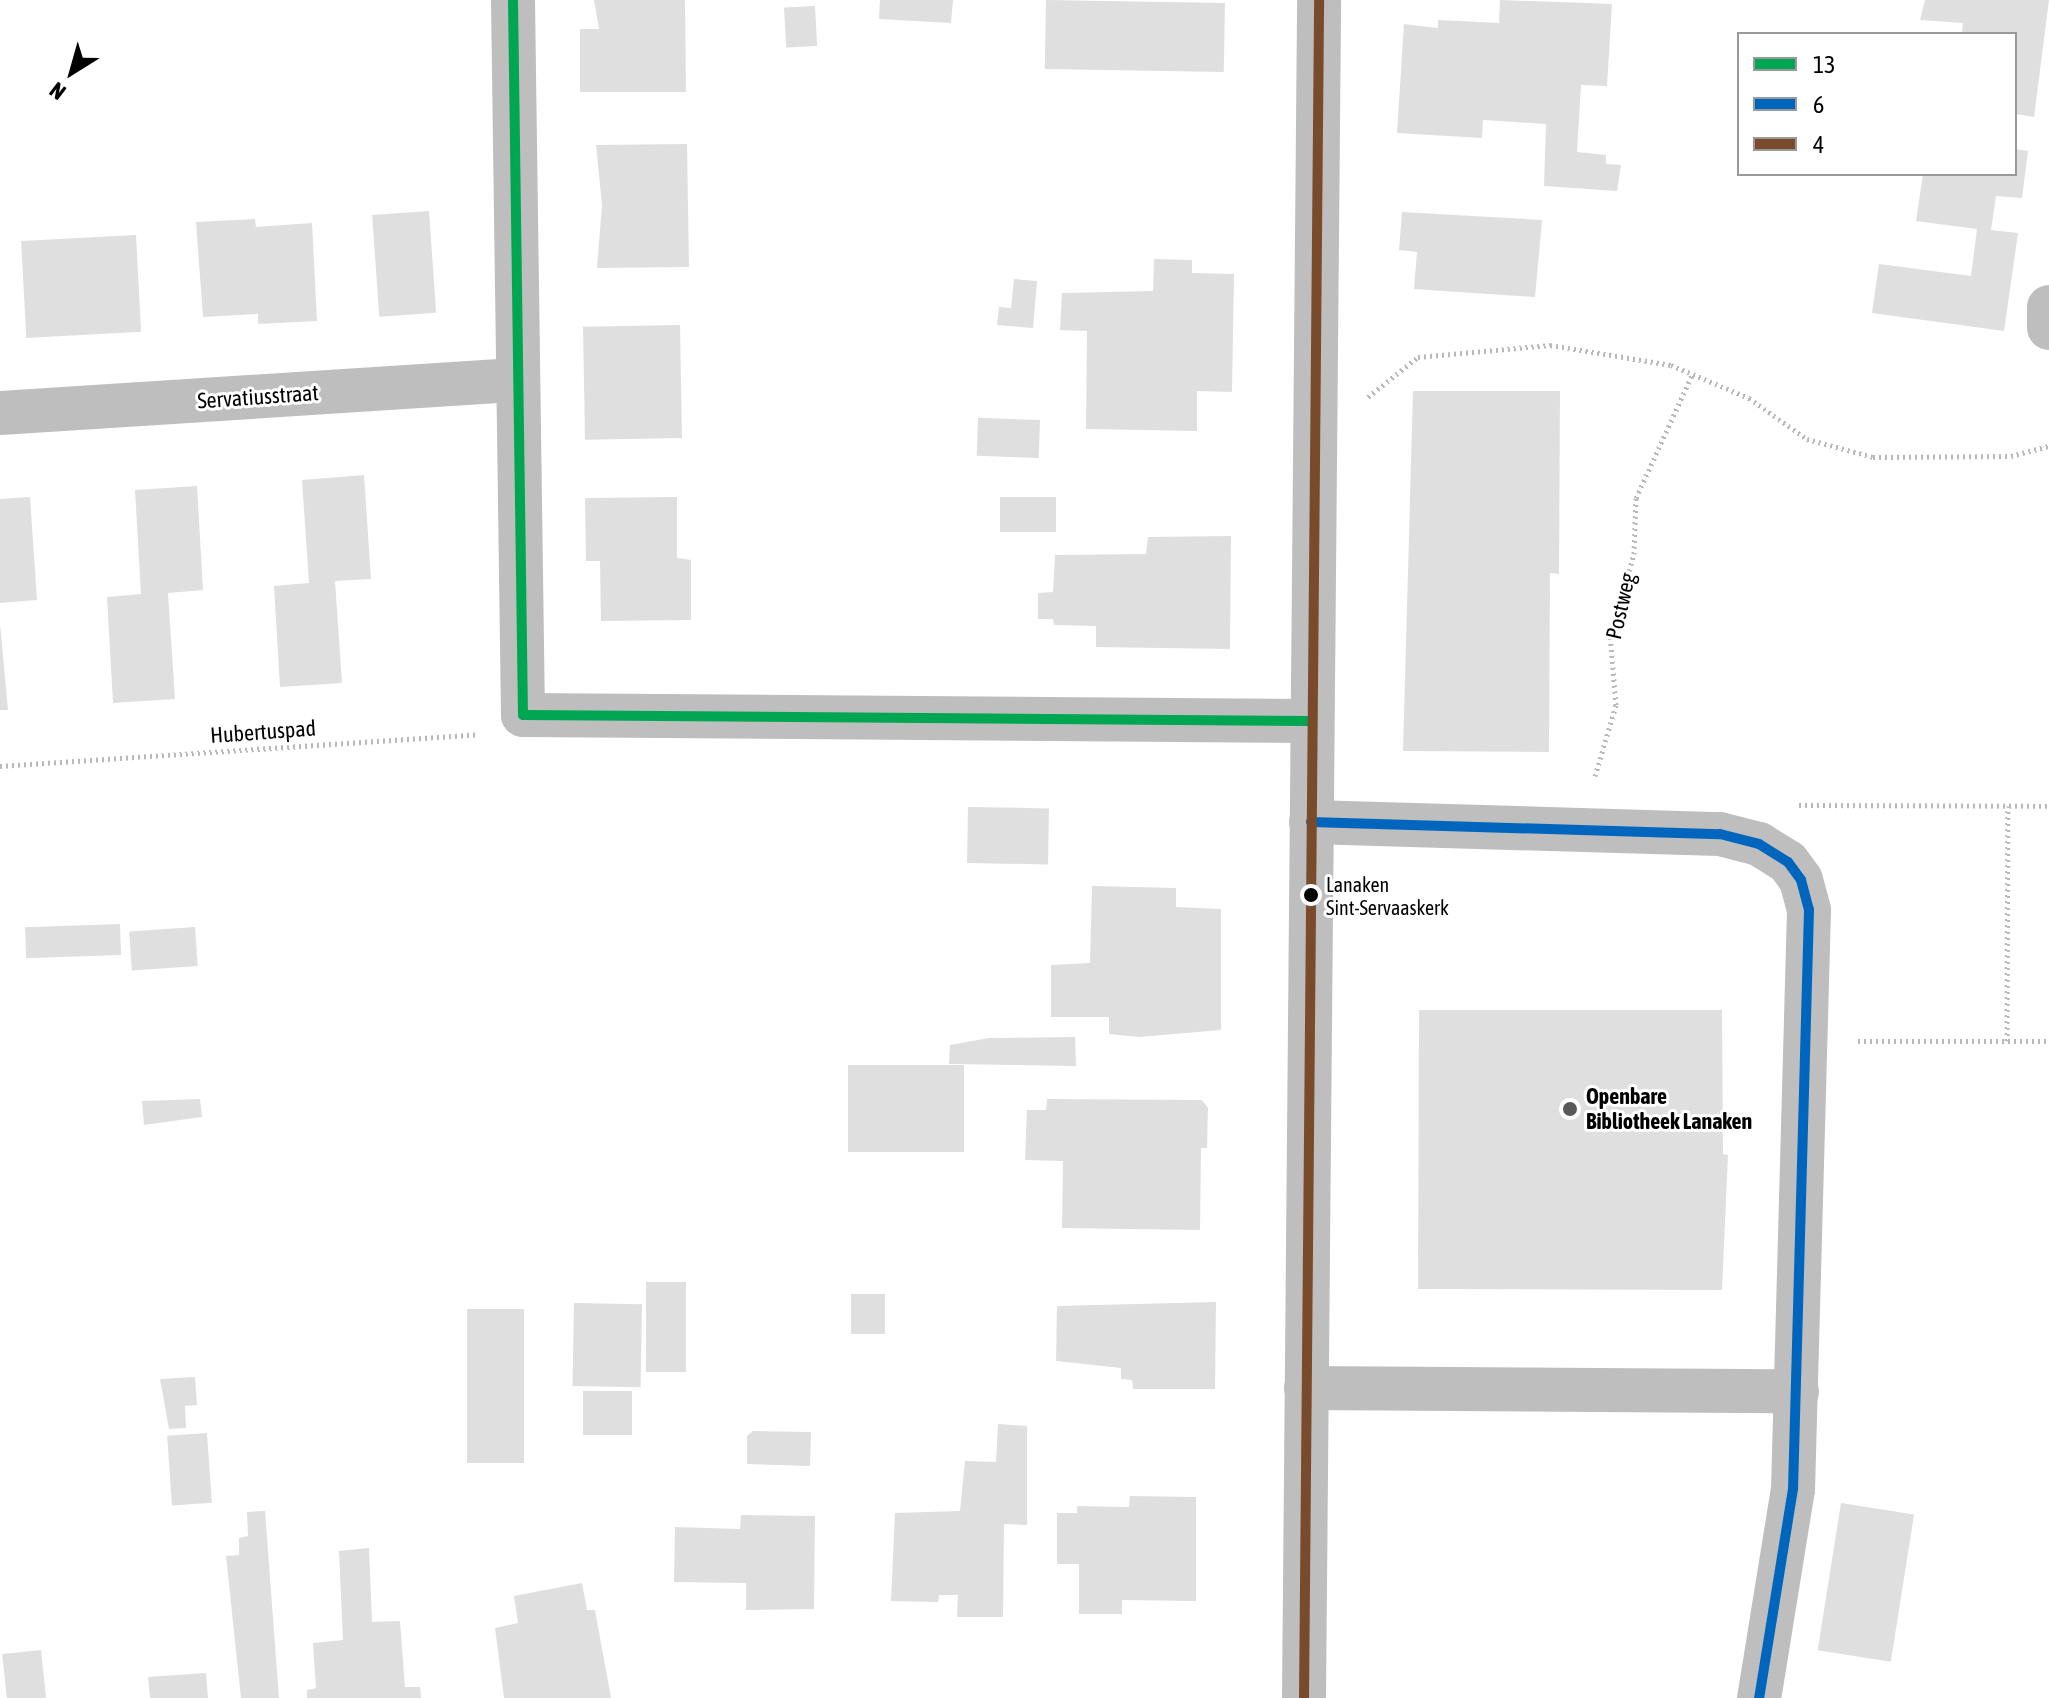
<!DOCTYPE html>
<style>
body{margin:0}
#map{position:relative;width:2049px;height:1698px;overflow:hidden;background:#fff;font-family:"Asap Condensed",sans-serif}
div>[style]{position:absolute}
.building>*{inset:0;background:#dfdfdf;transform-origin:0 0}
.path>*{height:5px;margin-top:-2.5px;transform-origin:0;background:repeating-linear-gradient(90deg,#b9b9b9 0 2px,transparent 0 6px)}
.minor>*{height:44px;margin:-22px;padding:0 22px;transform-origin:22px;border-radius:22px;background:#bebebe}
.bus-1>*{height:10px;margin:-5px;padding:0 5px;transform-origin:5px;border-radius:5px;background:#00a651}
.bus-2>*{height:10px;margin:-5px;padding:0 5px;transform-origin:5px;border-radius:5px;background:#0065bd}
.bus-3>*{height:10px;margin:-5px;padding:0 5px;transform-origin:5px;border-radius:5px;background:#7a4b2a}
.dots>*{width:22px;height:22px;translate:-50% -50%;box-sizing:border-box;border:4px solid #fff;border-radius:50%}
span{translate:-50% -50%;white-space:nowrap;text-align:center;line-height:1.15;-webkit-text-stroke:6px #fff;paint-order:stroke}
.bus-label{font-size:20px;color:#000}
.left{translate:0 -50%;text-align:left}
.street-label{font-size:22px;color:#000}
.poi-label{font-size:22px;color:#000;font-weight:700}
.legend{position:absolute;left:1737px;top:32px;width:280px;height:144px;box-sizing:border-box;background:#fff;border:2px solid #999;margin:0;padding:10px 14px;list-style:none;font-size:24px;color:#000}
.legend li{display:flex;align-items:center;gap:16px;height:40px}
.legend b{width:40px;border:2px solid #999}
.north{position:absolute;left:32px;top:32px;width:80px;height:80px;-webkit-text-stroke:6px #fff;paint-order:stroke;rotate:217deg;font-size:22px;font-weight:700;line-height:32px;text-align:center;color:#000}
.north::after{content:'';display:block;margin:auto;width:28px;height:36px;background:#000;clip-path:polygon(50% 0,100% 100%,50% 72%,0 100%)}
</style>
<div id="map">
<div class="building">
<div style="clip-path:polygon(594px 0,685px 0,686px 92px,580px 92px,580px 29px,599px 29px)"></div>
<div style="clip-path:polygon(880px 0,953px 0,951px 23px,879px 19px)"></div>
<div style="left:1046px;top:0;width:179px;height:69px;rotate:1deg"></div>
<div style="clip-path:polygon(1500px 0,1612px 4px,1607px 86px,1581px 85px,1577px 152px,1606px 155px,1606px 164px,1621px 165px,1617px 191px,1544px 186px,1546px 124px,1483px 120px,1482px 138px,1397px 133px,1404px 24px,1438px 28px,1438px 20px,1499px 23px)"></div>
<div style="clip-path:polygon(1925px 0,2049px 0,2034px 117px,2015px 114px,2015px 34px,1962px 34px,1963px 23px,1920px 20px)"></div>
<div style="left:815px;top:6px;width:40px;height:31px;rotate:87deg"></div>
<div style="clip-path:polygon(687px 144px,689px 267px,597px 268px,602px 205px,596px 145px)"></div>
<div style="clip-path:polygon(2015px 149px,2028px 151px,2022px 198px,1996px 196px,1991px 230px,2018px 233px,2004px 331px,1872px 313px,1879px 264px,1971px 276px,1977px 229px,1916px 221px,1923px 174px,2015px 174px)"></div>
<div style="left:429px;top:211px;width:102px;height:57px;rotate:86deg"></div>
<div style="clip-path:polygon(1402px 212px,1542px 220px,1535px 297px,1414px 289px,1417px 252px,1399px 250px)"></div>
<div style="clip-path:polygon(255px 219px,256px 227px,312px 223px,317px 321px,258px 324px,258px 314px,203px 317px,196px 222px)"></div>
<div style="left:136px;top:235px;width:97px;height:115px;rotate:87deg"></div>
<div style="clip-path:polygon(1154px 259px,1192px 260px,1192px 273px,1234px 274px,1232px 392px,1197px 391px,1197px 431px,1086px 429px,1087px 331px,1060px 330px,1062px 293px,1153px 291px)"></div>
<div style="clip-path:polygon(1014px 279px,1037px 281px,1033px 328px,997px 325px,999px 307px,1011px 308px)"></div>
<div style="left:680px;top:325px;width:113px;height:97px;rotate:89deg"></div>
<div style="clip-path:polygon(1413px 391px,1560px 391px,1559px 574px,1550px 573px,1549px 752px,1403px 751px)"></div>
<div style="left:1040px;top:420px;width:38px;height:62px;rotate:92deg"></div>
<div style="clip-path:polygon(364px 475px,371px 579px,335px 581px,342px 683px,280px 687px,274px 586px,309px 583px,302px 480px)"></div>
<div style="clip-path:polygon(197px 486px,203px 590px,168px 593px,175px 699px,113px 703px,107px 597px,141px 594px,135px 490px)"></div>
<div style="clip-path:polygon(30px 497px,37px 600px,0 603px,0 499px)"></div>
<div style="clip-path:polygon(677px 497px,677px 558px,691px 560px,691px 620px,601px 621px,600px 561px,586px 561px,585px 498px)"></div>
<div style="left:1000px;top:497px;width:56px;height:35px"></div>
<div style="clip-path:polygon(1231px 536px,1230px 649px,1096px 647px,1096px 626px,1054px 625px,1053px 619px,1038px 619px,1038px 593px,1053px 592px,1055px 555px,1146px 554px,1148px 537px)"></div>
<div style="clip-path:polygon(0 624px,8px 710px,0 710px)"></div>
<div style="left:968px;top:807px;width:81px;height:56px;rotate:1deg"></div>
<div style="clip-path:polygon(1092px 886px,1176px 888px,1176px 907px,1221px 909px,1221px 1030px,1139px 1037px,1109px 1034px,1109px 1017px,1051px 1017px,1051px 965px,1090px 963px)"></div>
<div style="left:120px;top:924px;width:31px;height:95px;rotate:88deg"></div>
<div style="left:195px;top:927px;width:39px;height:66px;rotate:86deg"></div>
<div style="clip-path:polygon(1419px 1010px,1722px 1010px,1723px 1154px,1728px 1155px,1722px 1290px,1418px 1289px)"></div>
<div style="clip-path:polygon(1075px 1037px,1076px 1066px,949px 1064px,950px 1045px,989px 1038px)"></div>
<div style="left:964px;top:1065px;width:87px;height:116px;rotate:90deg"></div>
<div style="clip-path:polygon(200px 1099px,202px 1117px,144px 1125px,142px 1101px)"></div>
<div style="clip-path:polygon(1047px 1099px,1202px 1100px,1208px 1108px,1207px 1148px,1201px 1148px,1200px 1230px,1062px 1228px,1063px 1161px,1025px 1160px,1027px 1110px,1046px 1110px)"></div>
<div style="left:646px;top:1282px;width:40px;height:90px"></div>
<div style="left:885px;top:1294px;width:40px;height:34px;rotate:90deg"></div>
<div style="clip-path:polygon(1216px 1302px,1215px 1389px,1133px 1389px,1132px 1380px,1121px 1379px,1121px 1368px,1056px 1361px,1057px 1306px)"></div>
<div style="left:574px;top:1303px;width:68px;height:83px;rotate:1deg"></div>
<div style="left:524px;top:1309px;width:154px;height:57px;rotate:90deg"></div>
<div style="clip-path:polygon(195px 1377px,197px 1405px,185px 1406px,186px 1428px,169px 1429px,160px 1379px)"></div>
<div style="left:583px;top:1391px;width:49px;height:44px"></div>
<div style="clip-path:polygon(998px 1424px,1027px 1426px,1027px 1525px,1004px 1524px,1003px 1617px,957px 1617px,958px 1595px,939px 1595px,938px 1602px,891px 1601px,895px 1513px,960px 1511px,965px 1461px,996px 1462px)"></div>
<div style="clip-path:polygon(753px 1431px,811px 1432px,810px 1466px,747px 1464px,747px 1436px)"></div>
<div style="left:207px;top:1433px;width:70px;height:40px;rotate:86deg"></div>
<div style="clip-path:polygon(1130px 1496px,1196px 1497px,1196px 1601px,1122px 1600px,1122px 1614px,1079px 1614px,1079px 1564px,1057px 1564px,1057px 1513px,1077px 1513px,1077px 1506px,1129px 1507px)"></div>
<div style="left:1841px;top:1503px;width:74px;height:149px;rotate:9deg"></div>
<div style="clip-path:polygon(265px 1511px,279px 1698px,241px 1698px,226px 1556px,239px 1555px,239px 1538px,248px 1536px,247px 1512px)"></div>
<div style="clip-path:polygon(741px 1515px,815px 1516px,814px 1609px,746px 1610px,746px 1583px,674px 1582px,675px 1527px,740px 1529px)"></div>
<div style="clip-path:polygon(369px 1548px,372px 1622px,400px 1621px,405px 1687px,420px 1687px,421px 1698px,307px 1698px,307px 1690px,316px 1688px,313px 1643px,343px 1640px,339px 1551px)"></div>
<div style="clip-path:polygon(582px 1583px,587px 1610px,595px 1610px,611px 1698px,504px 1698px,495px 1628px,518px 1623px,514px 1596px)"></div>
<div style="left:41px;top:1650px;width:48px;height:39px;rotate:84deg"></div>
<div style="clip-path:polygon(206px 1673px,208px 1698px,150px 1698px,148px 1677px)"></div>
</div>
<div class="path">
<div style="left:1368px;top:397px;width:64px;rotate:-38.7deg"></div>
<div style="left:1418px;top:357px;width:133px;rotate:-5.2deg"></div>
<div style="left:1550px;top:345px;width:123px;rotate:9.4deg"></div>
<div style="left:1671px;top:365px;width:85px;rotate:22.9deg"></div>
<div style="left:1749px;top:398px;width:71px;rotate:35.3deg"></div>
<div style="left:1807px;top:439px;width:68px;rotate:15.3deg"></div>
<div style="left:1873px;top:457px;width:138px;rotate:-0.4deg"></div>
<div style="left:2011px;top:456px;width:39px;rotate:-15deg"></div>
<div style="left:0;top:766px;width:477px;rotate:-3.8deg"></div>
<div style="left:1595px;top:776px;width:74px;rotate:-73.5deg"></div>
<div style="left:1616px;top:705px;width:71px;rotate:-94.8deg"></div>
<div style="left:1610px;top:634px;width:84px;rotate:-73.3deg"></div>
<div style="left:1634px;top:554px;width:56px;rotate:-88deg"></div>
<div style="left:1636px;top:498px;width:135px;rotate:-65.5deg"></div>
<div style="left:1799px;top:805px;width:250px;rotate:0.2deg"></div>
<div style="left:1858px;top:1041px;width:191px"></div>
<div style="left:2007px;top:1041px;width:235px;rotate:-89.8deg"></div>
</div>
<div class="minor">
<div style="left:513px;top:0;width:715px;rotate:89.2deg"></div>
<div style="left:523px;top:715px;width:789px;rotate:0.44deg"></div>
<div style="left:2049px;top:307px;width:21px;rotate:90deg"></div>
<div style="left:0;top:413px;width:516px;rotate:-3.67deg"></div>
<div style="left:1311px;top:822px;width:409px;rotate:1.7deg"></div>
<div style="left:1720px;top:834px;width:40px;rotate:14.4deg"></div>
<div style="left:1759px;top:844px;width:34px;rotate:32deg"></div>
<div style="left:1788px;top:862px;width:22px;rotate:54deg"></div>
<div style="left:1801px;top:880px;width:31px;rotate:75deg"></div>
<div style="left:1809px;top:910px;width:579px;rotate:91.58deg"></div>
<div style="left:1793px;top:1489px;width:212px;rotate:99.2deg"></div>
<div style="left:1306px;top:1388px;width:491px;rotate:0.4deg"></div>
<div style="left:1304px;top:1698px;width:1698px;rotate:-89.49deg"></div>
</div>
<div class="bus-1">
<div style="left:513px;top:0;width:715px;rotate:89.2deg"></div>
<div style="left:523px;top:715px;width:789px;rotate:0.44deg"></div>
</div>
<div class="bus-2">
<div style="left:1311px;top:822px;width:409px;rotate:1.7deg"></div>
<div style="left:1720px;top:834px;width:40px;rotate:14.4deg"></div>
<div style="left:1759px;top:844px;width:34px;rotate:32deg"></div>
<div style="left:1788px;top:862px;width:22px;rotate:54deg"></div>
<div style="left:1801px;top:880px;width:31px;rotate:75deg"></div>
<div style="left:1809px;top:910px;width:579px;rotate:91.58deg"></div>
<div style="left:1793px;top:1489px;width:212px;rotate:99.2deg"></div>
</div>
<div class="bus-3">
<div style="left:1304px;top:1698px;width:1698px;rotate:-89.49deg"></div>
</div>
<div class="dots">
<div style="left:1311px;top:895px;background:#000"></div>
<div style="left:1570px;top:1109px;background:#595959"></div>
</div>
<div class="bus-label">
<span class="left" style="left:1326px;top:896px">Lanaken<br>Sint-Servaaskerk</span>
</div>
<div class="street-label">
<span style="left:258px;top:397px;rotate:-4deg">Servatiusstraat</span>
<span style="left:1621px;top:606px;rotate:-77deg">Postweg</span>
<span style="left:263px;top:732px;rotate:-4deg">Hubertuspad</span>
</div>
<div class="poi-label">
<span class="left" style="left:1586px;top:1109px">Openbare<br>Bibliotheek Lanaken</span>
</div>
<ul class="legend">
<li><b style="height:10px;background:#00a651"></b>13</li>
<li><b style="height:10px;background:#0065bd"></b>6</li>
<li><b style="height:10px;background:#7a4b2a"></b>4</li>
</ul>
<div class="north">N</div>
</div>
